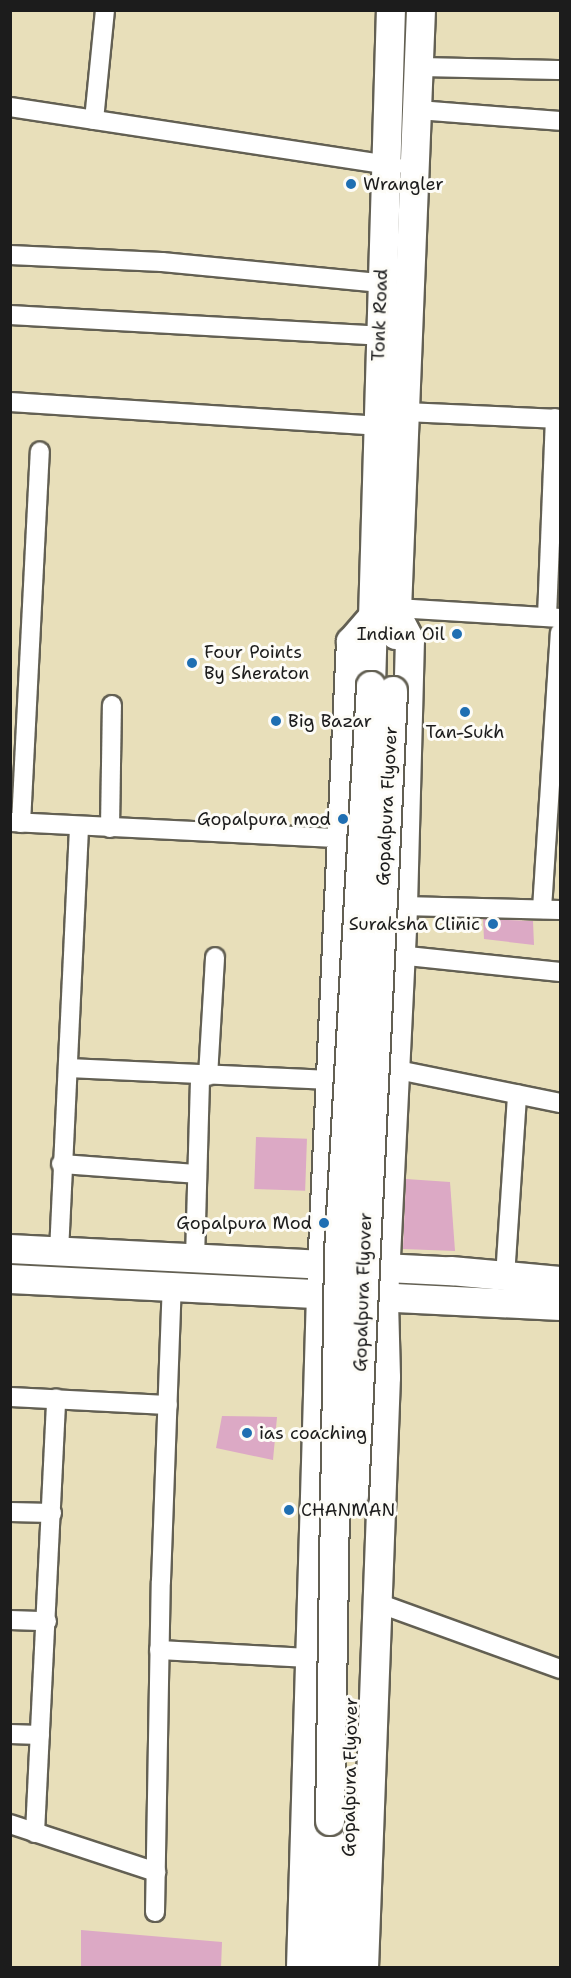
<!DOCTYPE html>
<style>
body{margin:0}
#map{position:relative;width:571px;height:1978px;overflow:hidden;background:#e8dfba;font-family:"Shantell Sans",sans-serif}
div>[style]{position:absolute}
.building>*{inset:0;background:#dca9c5;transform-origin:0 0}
.roads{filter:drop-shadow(2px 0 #636053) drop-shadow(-2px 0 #636053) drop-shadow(0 2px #636053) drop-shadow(0 -2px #636053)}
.street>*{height:18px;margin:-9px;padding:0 9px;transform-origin:9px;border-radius:9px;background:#fff}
.primary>*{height:28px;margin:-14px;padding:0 14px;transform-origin:14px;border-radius:14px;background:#fff}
.bridges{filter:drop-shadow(2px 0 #636053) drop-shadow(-2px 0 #636053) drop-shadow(0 2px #636053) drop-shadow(0 -2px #636053)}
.primary-bridge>*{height:28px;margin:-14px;padding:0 14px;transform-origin:14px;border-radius:14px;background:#fff}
.dots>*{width:16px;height:16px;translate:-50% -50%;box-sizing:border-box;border:3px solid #fdfcf7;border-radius:50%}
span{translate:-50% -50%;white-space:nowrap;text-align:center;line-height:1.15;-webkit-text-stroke:6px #fdfcf7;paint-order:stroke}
.poi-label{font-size:18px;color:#1c1c1c}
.left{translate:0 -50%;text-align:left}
.right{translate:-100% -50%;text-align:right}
.street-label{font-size:18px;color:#1c1c1c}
.frame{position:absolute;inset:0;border:12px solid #1c1c1c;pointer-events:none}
</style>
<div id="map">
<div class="building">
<div style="clip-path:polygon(483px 919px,533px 921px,534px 945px,484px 939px)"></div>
<div style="left:256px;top:1137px;width:51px;height:52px;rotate:2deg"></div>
<div style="clip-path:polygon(406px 1179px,450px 1182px,455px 1251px,403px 1249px)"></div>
<div style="clip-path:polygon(222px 1416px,277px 1417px,273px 1460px,216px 1448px)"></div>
<div style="clip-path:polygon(81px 1930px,222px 1942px,221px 1968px,81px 1968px)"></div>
</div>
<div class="roads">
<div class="street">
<div style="left:419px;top:67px;width:141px;rotate:1.2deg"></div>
<div style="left:10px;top:107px;width:389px;rotate:8.7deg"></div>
<div style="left:418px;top:110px;width:142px;rotate:4.4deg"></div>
<div style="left:94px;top:120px;width:111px;rotate:-84.3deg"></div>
<div style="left:10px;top:255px;width:152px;rotate:2.6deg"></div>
<div style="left:162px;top:262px;width:220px;rotate:5.5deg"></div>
<div style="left:10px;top:315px;width:371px;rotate:3.2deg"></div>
<div style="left:10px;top:402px;width:368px;rotate:3.7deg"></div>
<div style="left:405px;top:412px;width:155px;rotate:2.6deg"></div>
<div style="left:397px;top:608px;width:163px;rotate:3.5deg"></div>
<div style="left:547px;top:617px;width:199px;rotate:-87.7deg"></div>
<div style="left:10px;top:822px;width:332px;rotate:2.8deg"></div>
<div style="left:21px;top:823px;width:372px;rotate:-87.1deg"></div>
<div style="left:110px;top:828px;width:123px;rotate:-89.1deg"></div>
<div style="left:403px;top:906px;width:157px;rotate:1.5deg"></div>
<div style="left:542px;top:909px;width:277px;rotate:-86.3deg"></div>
<div style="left:398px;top:955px;width:163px;rotate:6deg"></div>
<div style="left:68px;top:1068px;width:263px;rotate:2.6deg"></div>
<div style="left:393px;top:1069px;width:170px;rotate:11.5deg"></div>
<div style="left:208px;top:1076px;width:119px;rotate:-86.6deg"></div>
<div style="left:61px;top:1164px;width:136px;rotate:4.2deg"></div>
<div style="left:59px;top:1252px;width:426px;rotate:-87.3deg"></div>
<div style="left:195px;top:1259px;width:183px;rotate:-88.4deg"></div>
<div style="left:505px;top:1277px;width:183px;rotate:-86.2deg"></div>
<div style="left:10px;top:1397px;width:158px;rotate:2.9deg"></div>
<div style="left:10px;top:1512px;width:42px;rotate:1.4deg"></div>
<div style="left:378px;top:1603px;width:194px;rotate:19.9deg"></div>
<div style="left:10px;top:1620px;width:37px;rotate:2deg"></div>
<div style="left:159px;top:1650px;width:150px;rotate:3.1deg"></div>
<div style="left:10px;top:1734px;width:30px;rotate:2deg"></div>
<div style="left:10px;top:1824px;width:154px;rotate:18.2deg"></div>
<div style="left:35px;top:1833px;width:435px;rotate:-87.2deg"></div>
<div style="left:155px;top:1912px;width:331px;rotate:-89deg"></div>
<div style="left:161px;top:1581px;width:294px;rotate:-87.9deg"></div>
</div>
<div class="primary">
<div style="left:396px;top:635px;width:625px;rotate:-87.71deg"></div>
<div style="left:371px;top:686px;width:676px;rotate:-88.31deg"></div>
<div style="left:10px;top:1249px;width:442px;rotate:2.9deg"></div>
<div style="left:451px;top:1271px;width:109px;rotate:5.2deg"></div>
<div style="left:10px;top:1279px;width:551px;rotate:2.81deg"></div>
<div style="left:301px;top:1968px;width:674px;rotate:-88.3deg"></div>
<div style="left:321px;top:1294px;width:653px;rotate:-87.37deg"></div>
<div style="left:351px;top:642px;width:30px;rotate:-49deg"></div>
<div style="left:323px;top:1968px;width:147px;rotate:-87.3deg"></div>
<div style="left:344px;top:1968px;width:117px;rotate:-88deg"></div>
<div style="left:364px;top:1968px;width:591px;rotate:-87.87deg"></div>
<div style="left:386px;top:1377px;width:79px;rotate:-91.5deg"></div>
<div style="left:384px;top:1298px;width:392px;rotate:-87.2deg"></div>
<div style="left:403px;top:906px;width:266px;rotate:-88.5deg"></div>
<div style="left:410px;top:640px;width:27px;rotate:-118deg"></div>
</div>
</div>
<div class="bridges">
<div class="primary-bridge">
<div style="left:354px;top:1495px;width:805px;rotate:-87.22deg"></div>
<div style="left:330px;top:1821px;width:569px;rotate:-89.09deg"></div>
<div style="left:339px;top:1252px;width:567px;rotate:-86.76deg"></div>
</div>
</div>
<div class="dots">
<div style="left:351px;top:184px;background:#1f6fb2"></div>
<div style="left:457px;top:634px;background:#1f6fb2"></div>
<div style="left:192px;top:663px;background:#1f6fb2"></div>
<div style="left:465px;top:712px;background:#1f6fb2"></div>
<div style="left:276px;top:721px;background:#1f6fb2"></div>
<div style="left:343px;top:819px;background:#1f6fb2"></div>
<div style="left:493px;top:924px;background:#1f6fb2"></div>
<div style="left:324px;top:1223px;background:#1f6fb2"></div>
<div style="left:247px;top:1433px;background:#1f6fb2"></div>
<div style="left:289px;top:1510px;background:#1f6fb2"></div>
</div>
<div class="poi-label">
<span class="left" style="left:363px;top:184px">Wrangler</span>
<span class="right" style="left:445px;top:634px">Indian Oil</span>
<span class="left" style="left:204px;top:663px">Four Points<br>By Sheraton</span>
<span class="left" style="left:288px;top:721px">Big Bazar</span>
<span style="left:465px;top:732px">Tan-Sukh</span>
<span class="right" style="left:331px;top:819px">Gopalpura mod</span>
<span class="right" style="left:480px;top:924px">Suraksha Clinic</span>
<span class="right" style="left:312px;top:1223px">Gopalpura Mod</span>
<span class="left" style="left:259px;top:1433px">ias coaching</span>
<span class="left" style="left:301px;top:1510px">CHANMAN</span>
</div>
<div class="street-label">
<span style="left:380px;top:315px;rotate:-88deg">Tonk Road</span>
<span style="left:387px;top:806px;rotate:-87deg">Gopalpura Flyover</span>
<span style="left:363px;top:1292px;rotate:-88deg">Gopalpura Flyover</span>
<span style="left:350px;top:1777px;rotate:-89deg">Gopalpura Flyover</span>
</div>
<div class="frame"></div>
</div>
